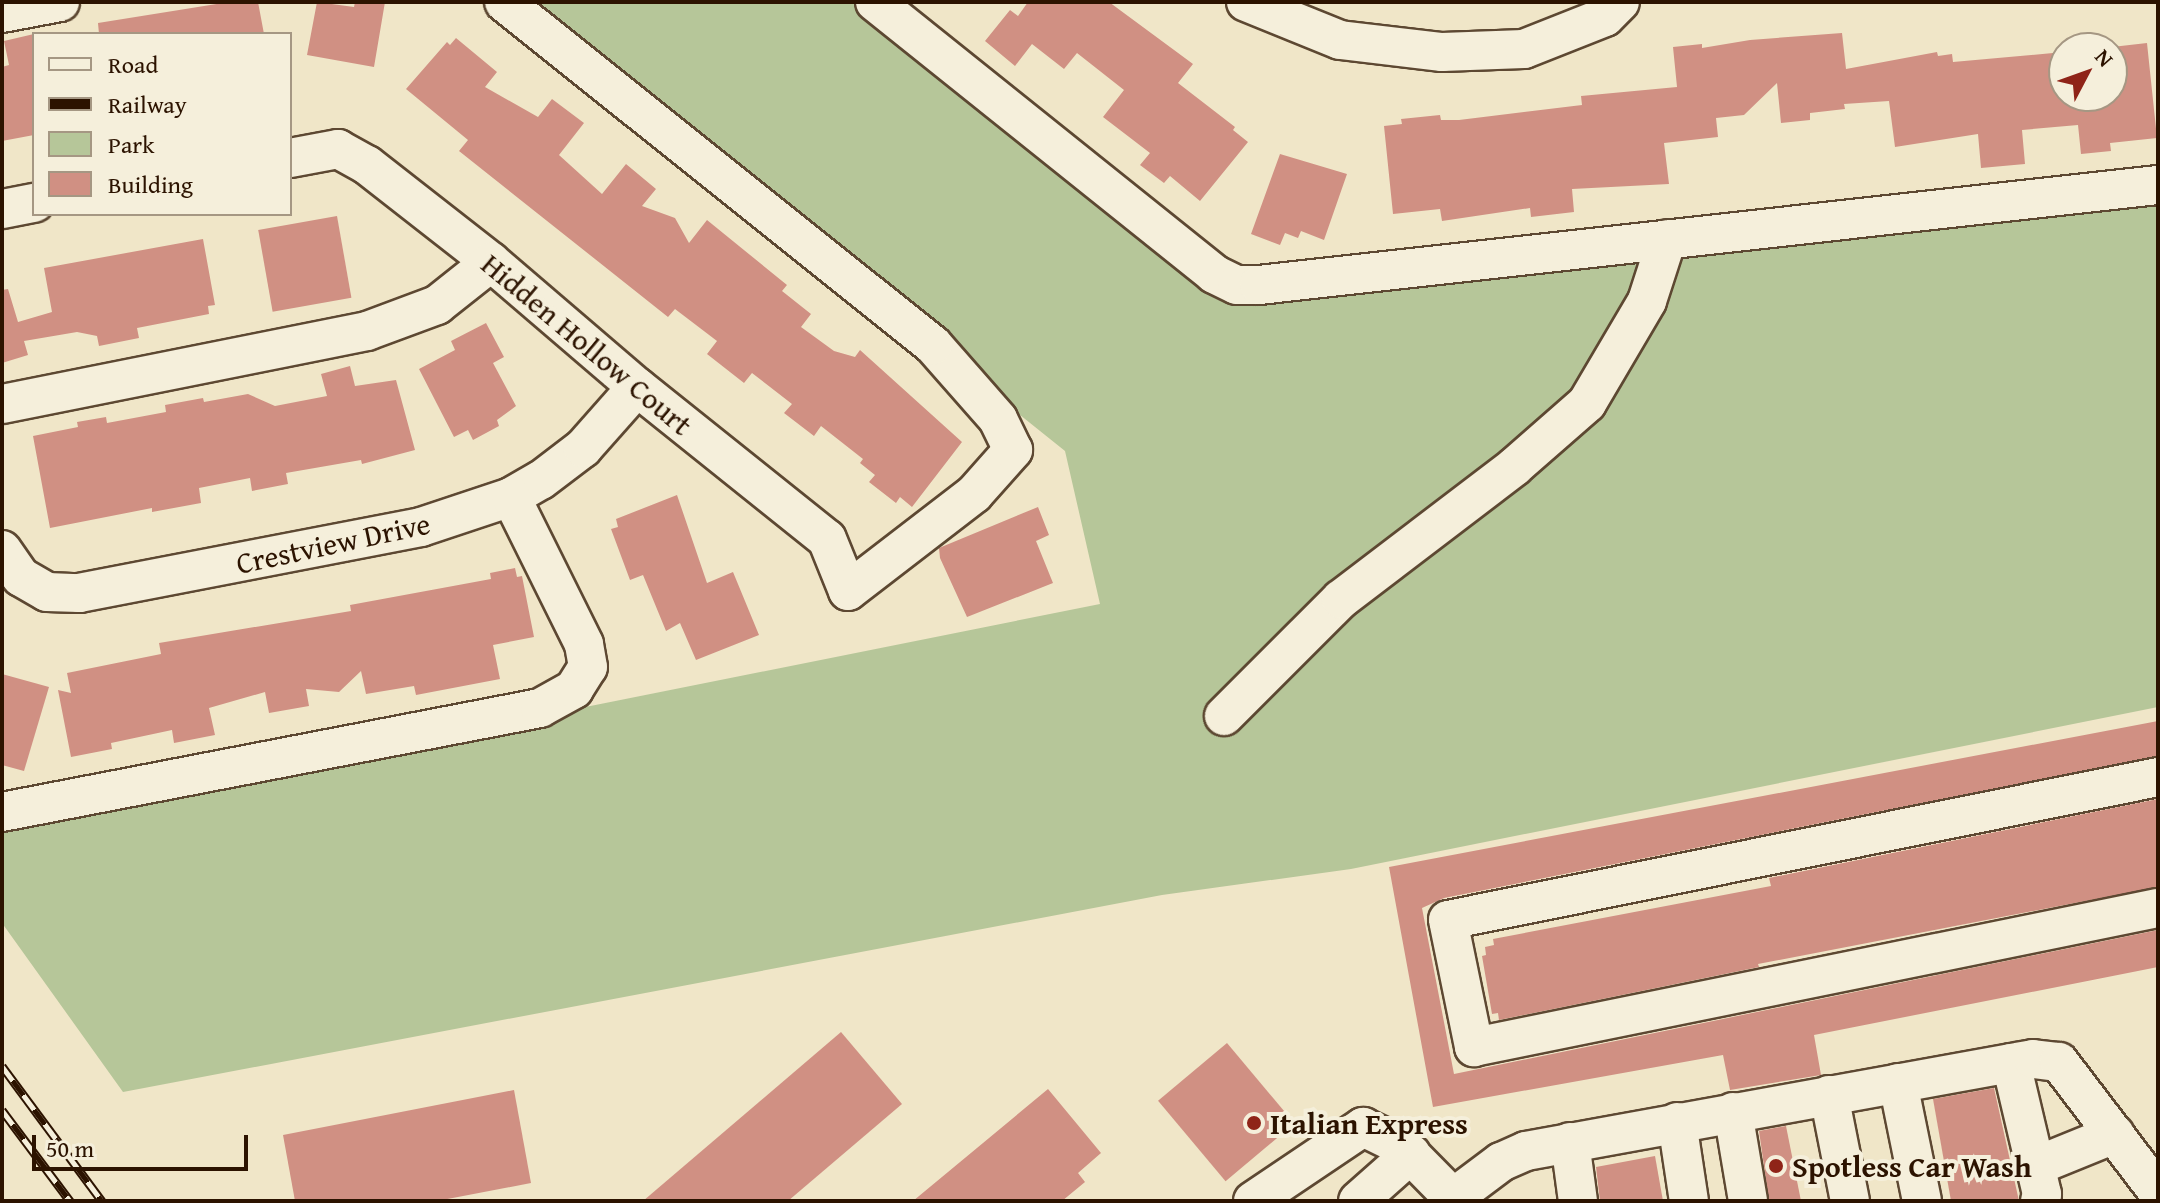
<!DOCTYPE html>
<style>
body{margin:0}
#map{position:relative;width:2160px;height:1203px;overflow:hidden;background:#f0e6c8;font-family:"Gentium Book Plus",serif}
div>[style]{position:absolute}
.green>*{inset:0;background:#b6c699}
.building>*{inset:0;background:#d09083;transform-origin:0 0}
.roads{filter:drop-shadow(2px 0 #5d4832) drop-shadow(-2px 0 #5d4832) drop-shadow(0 2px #5d4832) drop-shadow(0 -2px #5d4832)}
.minor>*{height:38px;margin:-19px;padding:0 19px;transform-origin:19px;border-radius:19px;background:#f5efdb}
.rail>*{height:9px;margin-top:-4.5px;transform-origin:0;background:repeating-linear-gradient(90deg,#f5efdb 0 18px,#2c1300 0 36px);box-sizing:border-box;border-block:2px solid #2c1300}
.dots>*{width:22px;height:22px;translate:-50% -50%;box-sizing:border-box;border:4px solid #f5efdb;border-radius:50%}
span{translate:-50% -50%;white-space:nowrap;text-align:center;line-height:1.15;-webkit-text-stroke:8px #f5efdb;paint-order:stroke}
.street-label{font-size:30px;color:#2c1300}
.poi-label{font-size:30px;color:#2c1300;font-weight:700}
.left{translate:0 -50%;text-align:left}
.frame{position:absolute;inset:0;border:4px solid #2c1300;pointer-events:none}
.legend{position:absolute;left:32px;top:32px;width:260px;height:184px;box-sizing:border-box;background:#f5efdb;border:2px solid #a59783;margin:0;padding:10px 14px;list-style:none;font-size:24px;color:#2c1300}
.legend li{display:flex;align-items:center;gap:16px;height:40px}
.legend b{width:40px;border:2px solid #a59783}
.north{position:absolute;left:2048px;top:32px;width:80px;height:80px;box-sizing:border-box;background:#f5efdb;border:2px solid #a59783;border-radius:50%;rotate:49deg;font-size:22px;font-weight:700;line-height:32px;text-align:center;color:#2c1300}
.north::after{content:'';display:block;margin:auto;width:28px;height:36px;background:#8f2418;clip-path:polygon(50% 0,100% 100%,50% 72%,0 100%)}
.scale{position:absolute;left:32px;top:1135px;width:216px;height:36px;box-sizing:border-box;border:4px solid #2c1300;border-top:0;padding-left:10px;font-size:24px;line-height:28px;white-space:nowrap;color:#2c1300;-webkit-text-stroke:6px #f5efdb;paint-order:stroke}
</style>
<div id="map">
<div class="green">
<div style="clip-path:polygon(504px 2px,856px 2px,1227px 300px,2158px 199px,2158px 707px,1351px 869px,1162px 895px,123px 1092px,2px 923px,2px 824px,1100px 604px,1065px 451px)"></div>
</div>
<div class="building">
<div style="clip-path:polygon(229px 2px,258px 2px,264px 34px,99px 34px,98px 23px)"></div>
<div style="clip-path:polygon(317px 2px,354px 7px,355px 2px,385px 2px,374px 67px,307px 55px)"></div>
<div style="clip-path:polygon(1028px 2px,1109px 2px,1193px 64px,1178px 83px,1235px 127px,1233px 130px,1248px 142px,1200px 201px,1170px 176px,1164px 183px,1140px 165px,1150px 153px,1103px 117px,1124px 90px,1077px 53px,1064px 69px,1032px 44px,1015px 66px,985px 41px,1010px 10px,1018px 16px)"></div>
<div style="clip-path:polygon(1842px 33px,1846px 69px,1937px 52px,1938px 56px,1952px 54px,1953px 62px,2053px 53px,2057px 96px,2112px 96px,2112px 47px,2147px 43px,2157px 138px,2110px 143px,2111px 151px,2081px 154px,2078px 125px,2022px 130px,2025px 164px,1981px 168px,1978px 134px,1895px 147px,1889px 101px,1844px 104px,1845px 109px,1810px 113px,1810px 120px,1781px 123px,1777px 83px,1744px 115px,1716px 118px,1718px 137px,1664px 143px,1669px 184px,1572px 189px,1574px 212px,1531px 217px,1530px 208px,1442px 221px,1440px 209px,1393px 214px,1384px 126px,1402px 124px,1401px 119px,1440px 115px,1441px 120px,1459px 120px,1582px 105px,1581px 96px,1677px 87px,1673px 47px,1702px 44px,1702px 48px,1750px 40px)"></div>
<div style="clip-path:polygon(34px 34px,34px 135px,2px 141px,2px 67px,9px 65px,4px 41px)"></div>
<div style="clip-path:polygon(456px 38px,497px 72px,485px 87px,538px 117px,552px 99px,584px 123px,559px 155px,602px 194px,626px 164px,656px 189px,642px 206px,675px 218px,689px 243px,707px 220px,787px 285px,782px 291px,811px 314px,801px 327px,834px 351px,855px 357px,860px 350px,962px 442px,912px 507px,900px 497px,896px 503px,869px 482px,875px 475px,860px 463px,863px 459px,821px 426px,814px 436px,784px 413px,792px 404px,752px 373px,744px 383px,707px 354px,717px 341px,675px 309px,668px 317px,459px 151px,468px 140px,406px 89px,447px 42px,450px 45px)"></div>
<div style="clip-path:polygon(1280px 154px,1347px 174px,1324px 240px,1301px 231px,1298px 238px,1285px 233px,1280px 245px,1251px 234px)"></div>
<div style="left:337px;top:216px;width:83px;height:80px;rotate:80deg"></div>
<div style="clip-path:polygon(203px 239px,215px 305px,208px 306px,209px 314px,137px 328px,139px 338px,99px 346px,97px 336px,77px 332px,24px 341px,28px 355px,2px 363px,2px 290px,8px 289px,18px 322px,52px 312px,44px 268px)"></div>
<div style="clip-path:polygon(486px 323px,504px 357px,493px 363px,516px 406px,497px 420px,499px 426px,473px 440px,468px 430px,454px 437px,419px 369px,455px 350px,451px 341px)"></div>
<div style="clip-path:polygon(350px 366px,355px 386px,396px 380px,415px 450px,362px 464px,361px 460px,286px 473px,288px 484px,252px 491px,250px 478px,199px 488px,201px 503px,152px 512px,152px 508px,50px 528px,33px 436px,78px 427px,77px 422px,106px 417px,107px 423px,166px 412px,165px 405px,203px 398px,204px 402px,248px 394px,275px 406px,327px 396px,321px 374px)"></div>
<div style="clip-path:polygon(677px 495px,707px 583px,733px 572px,759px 635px,696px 660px,680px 623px,666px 631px,643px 575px,630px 580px,611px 529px,618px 527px,616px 519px)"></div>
<div style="clip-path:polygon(1038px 507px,1049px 535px,1036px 541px,1053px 583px,967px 617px,940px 558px,939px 548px)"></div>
<div style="clip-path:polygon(515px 568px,517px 577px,522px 576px,534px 637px,493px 645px,500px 679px,416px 695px,414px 686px,366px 694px,361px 671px,339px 692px,306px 689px,309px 706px,269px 713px,265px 692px,209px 708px,215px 735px,174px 743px,172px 730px,111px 743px,112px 749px,71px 757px,58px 690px,71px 693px,67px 673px,161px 654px,159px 643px,351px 611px,350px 605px,491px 579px,490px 573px)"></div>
<div style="clip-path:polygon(2px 674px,49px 687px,24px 771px,2px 765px)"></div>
<div style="clip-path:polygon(2158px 721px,2158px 756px,1444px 898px,1422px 908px,1454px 1074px,2158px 930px,2158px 967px,1814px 1035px,1821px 1075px,1730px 1090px,1723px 1055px,1433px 1107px,1389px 867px)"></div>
<div style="clip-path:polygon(2158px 799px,2158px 887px,1758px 964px,1759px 967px,1499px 1020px,1498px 1013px,1492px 1014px,1482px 956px,1486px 955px,1485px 947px,1494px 945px,1493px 939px,1771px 886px,1769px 878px)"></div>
<div style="clip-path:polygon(841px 1032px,902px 1104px,788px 1201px,643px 1201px)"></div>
<div style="left:1227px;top:1043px;width:105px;height:90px;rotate:50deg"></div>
<div style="clip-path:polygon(1994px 1088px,2019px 1201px,1951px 1201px,1933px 1099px)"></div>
<div style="clip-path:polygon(1048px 1089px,1101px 1153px,1078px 1173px,1085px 1182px,1062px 1201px,913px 1201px)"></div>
<div style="clip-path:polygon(514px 1090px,531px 1183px,437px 1201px,295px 1201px,283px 1135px)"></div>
<div style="clip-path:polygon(1786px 1126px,1801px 1201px,1769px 1201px,1759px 1131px)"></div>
<div style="clip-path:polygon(1655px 1156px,1663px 1201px,1600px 1201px,1596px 1167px)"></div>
</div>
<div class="roads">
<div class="minor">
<div style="left:875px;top:2px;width:435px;rotate:38.7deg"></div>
<div style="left:1214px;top:274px;width:25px;rotate:26deg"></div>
<div style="left:1237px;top:285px;width:22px"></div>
<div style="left:1259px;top:285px;width:905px;rotate:-6.35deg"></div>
<div style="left:1246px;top:2px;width:101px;rotate:22deg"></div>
<div style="left:1340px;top:40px;width:103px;rotate:6.7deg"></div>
<div style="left:1442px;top:52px;width:82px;rotate:-2.1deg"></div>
<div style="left:1524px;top:49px;width:87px;rotate:-21.6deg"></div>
<div style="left:1605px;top:17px;width:21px;rotate:-45deg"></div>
<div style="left:2px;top:13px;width:59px;rotate:-10.7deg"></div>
<div style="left:290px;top:158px;width:49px;rotate:-10.6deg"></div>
<div style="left:338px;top:149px;width:33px;rotate:29deg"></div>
<div style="left:367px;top:165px;width:157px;rotate:38deg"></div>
<div style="left:491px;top:262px;width:192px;rotate:40.6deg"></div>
<div style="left:637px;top:387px;width:243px;rotate:38.7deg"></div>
<div style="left:827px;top:539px;width:56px;rotate:68deg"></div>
<div style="left:848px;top:591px;width:159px;rotate:-37.6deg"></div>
<div style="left:974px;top:494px;width:59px;rotate:-48.4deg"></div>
<div style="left:1013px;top:450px;width:34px;rotate:-116deg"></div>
<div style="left:998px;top:419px;width:98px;rotate:-131.3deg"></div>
<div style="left:933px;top:345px;width:549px;rotate:-141.36deg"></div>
<div style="left:2px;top:209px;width:33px;rotate:-11deg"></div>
<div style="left:2px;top:404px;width:372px;rotate:-11.3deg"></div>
<div style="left:367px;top:331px;width:75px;rotate:-20.4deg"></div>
<div style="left:437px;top:305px;width:69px;rotate:-38.5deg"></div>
<div style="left:2px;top:550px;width:33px;rotate:55deg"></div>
<div style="left:21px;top:577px;width:30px;rotate:30deg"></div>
<div style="left:47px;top:592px;width:32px;rotate:2deg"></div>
<div style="left:79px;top:593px;width:348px;rotate:-10.9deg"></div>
<div style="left:421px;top:527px;width:95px;rotate:-18.4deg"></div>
<div style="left:511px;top:497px;width:34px;rotate:-30deg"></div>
<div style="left:541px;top:480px;width:53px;rotate:-37.3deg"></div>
<div style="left:583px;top:448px;width:81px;rotate:-48.5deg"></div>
<div style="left:1224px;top:716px;width:165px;rotate:-45deg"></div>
<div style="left:1341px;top:599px;width:218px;rotate:-37.3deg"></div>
<div style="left:1514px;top:467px;width:97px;rotate:-41.2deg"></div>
<div style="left:1587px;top:403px;width:118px;rotate:-59.5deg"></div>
<div style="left:1647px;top:301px;width:65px;rotate:-72.1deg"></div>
<div style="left:2158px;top:777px;width:724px;rotate:168.61deg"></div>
<div style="left:1448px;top:920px;width:130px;rotate:78.4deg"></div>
<div style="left:1474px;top:1047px;width:698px;rotate:-11.49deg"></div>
<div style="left:2px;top:812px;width:548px;rotate:-10.94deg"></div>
<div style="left:540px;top:708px;width:39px;rotate:-29deg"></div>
<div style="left:574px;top:689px;width:26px;rotate:-58deg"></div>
<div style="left:588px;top:667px;width:23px;rotate:-100deg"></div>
<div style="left:584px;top:644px;width:164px;rotate:-116.4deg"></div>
<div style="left:2011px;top:1063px;width:135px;rotate:76.7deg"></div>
<div style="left:2042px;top:1194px;width:7px;rotate:106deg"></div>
<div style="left:1898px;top:1083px;width:120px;rotate:78.5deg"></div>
<div style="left:1829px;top:1095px;width:108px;rotate:78.8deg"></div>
<div style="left:1733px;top:1112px;width:90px;rotate:80.4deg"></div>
<div style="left:1677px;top:1122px;width:80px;rotate:81.4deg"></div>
<div style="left:1570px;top:1142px;width:60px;rotate:82.3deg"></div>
<div style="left:2036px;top:1166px;width:85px;rotate:-22.1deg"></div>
<div style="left:1453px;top:1198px;width:60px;rotate:-36.9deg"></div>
<div style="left:1501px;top:1162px;width:27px;rotate:-24deg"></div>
<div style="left:1526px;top:1151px;width:515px;rotate:-10.28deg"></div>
<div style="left:2033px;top:1059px;width:26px;rotate:7deg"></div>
<div style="left:2059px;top:1062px;width:163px;rotate:52.7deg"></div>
<div style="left:1253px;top:1201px;width:133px;rotate:-33.9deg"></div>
<div style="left:1363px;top:1127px;width:43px;rotate:26deg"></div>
<div style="left:1402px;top:1146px;width:77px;rotate:45.5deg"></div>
<div style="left:1358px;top:1201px;width:71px;rotate:-41.6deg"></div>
</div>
</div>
<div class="rail">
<div style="left:2px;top:1066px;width:168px;rotate:53.5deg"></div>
<div style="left:2px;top:1110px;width:114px;rotate:53.2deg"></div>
</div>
<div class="dots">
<div style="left:1254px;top:1123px;background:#8f2418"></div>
<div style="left:1776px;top:1166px;background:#8f2418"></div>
</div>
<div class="street-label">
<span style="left:587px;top:344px;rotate:40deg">Hidden Hollow Court</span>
<span style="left:333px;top:543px;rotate:-12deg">Crestview Drive</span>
</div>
<div class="poi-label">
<span class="left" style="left:1270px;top:1123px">Italian Express</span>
<span class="left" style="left:1792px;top:1166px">Spotless Car Wash</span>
</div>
<div class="frame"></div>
<ul class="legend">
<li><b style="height:10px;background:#f5efdb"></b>Road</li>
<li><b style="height:10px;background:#2c1300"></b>Railway</li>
<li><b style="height:22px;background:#b6c699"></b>Park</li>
<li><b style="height:22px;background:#d09083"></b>Building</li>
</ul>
<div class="north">N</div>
<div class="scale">50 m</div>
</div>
